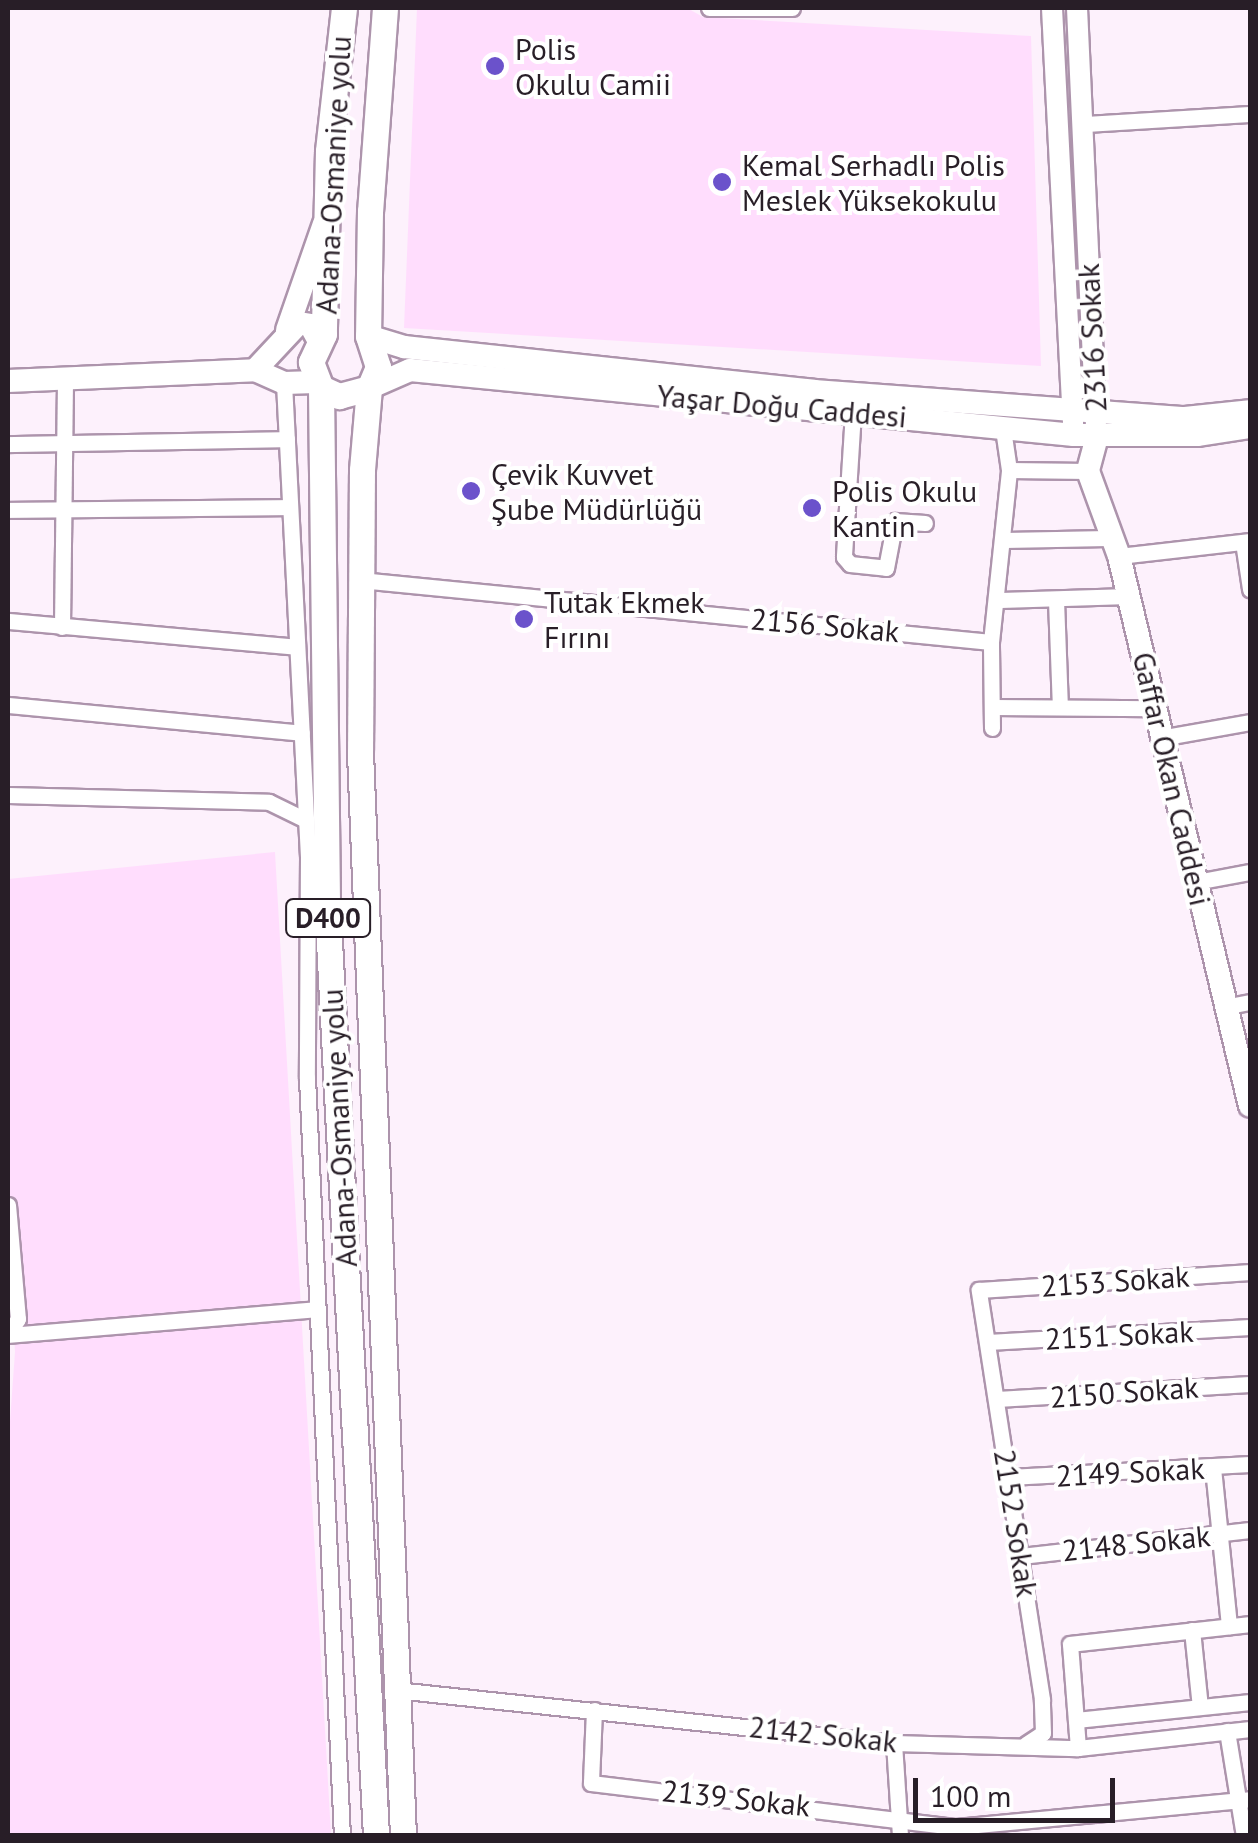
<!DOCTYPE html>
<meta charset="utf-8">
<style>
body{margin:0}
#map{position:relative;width:1258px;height:1843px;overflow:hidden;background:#fdf1fc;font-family:"PT Sans",sans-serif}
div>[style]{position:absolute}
.built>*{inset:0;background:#ffddfd}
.roads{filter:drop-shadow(2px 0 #ad94ac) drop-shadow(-2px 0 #ad94ac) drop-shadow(0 2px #ad94ac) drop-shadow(0 -2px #ad94ac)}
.minor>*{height:15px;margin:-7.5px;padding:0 7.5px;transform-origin:7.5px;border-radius:7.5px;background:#fff}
.tertiary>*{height:20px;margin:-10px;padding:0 10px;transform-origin:10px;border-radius:10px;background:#fff}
.secondary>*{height:22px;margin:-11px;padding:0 11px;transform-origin:11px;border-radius:11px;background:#fff}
.trunk>*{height:25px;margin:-12.5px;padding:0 12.5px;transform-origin:12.5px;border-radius:12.5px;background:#fff}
.dots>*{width:28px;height:28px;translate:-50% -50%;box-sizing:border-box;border:5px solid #fff;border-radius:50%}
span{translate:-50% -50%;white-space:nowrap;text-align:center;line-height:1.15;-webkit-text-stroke:8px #fff;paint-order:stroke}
.shield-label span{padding:2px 8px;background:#fff;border:2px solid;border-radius:8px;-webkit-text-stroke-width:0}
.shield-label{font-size:28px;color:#281e27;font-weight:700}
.poi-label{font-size:30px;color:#281e27}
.left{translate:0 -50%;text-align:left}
.street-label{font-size:30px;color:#281e27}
.frame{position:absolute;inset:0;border:10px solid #281e27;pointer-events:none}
.scale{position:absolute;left:913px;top:1778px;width:202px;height:45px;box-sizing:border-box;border:5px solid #281e27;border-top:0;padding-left:12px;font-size:30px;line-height:35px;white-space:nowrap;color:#281e27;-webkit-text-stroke:8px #fff;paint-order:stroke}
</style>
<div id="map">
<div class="built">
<div style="clip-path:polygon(417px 8px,687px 8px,703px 17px,1031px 36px,1041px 366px,404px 328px)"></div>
<div style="clip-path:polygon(275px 852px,331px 1835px,8px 1836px,8px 1449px,15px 1352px,8px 1224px,8px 879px)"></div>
</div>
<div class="roads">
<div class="minor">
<div style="left:709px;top:8px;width:83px"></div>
<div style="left:1085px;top:124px;width:165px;rotate:-3.5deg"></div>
<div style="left:284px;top:383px;width:475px;rotate:87.1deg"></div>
<div style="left:308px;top:857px;width:221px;rotate:90.3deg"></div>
<div style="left:307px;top:1078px;width:759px;rotate:87.36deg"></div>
<div style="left:853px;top:412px;width:145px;rotate:93.6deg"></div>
<div style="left:844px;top:557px;width:9px;rotate:49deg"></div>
<div style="left:850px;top:564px;width:36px;rotate:6deg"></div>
<div style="left:886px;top:568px;width:48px;rotate:-79.2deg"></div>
<div style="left:895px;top:521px;width:30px;rotate:4deg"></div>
<div style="left:8px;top:444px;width:279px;rotate:-1deg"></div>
<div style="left:1009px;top:470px;width:79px;rotate:0.7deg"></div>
<div style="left:8px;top:510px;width:282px;rotate:-0.6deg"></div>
<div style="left:1004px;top:540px;width:104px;rotate:-1.1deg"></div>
<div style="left:1243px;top:542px;width:48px;rotate:81.5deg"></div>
<div style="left:1119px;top:556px;width:132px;rotate:-6.5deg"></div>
<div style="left:360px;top:580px;width:634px;rotate:5.61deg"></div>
<div style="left:1000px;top:600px;width:129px;rotate:-1.8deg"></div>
<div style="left:1056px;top:600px;width:107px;rotate:87.9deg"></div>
<div style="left:8px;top:621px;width:290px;rotate:5.1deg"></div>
<div style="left:62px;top:627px;width:245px;rotate:-89.3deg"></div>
<div style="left:8px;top:705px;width:295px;rotate:5.4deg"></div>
<div style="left:992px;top:707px;width:163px;rotate:0.4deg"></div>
<div style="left:992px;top:728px;width:86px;rotate:-90.7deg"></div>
<div style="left:991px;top:642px;width:173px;rotate:-84deg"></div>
<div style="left:1009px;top:470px;width:41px;rotate:-98.3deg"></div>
<div style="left:1160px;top:738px;width:91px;rotate:-10.1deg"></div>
<div style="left:8px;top:795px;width:261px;rotate:1.5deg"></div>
<div style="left:269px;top:802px;width:41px;rotate:25.9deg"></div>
<div style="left:1196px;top:882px;width:55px;rotate:-10.5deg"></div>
<div style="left:1229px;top:1006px;width:21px;rotate:-11deg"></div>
<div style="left:8px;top:1205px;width:114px;rotate:85deg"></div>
<div style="left:18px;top:1319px;width:17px;rotate:126deg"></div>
<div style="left:8px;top:1335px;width:310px;rotate:-4.8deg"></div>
<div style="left:988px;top:1342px;width:262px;rotate:-3.3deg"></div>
<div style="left:997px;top:1399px;width:253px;rotate:-3.4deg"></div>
<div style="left:1213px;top:1468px;width:159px;rotate:84.2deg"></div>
<div style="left:1009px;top:1477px;width:241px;rotate:-3.1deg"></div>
<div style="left:1021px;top:1556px;width:230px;rotate:-6.5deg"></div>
<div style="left:1192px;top:1630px;width:77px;rotate:84.1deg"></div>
<div style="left:396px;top:1690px;width:501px;rotate:6.07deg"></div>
<div style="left:894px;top:1743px;width:184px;rotate:1.6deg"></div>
<div style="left:1078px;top:1748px;width:173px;rotate:-6.3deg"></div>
<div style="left:594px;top:1710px;width:73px;rotate:92.4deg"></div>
<div style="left:591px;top:1783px;width:368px;rotate:6.9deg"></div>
<div style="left:956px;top:1827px;width:295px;rotate:-5.4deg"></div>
<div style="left:1076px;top:1720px;width:175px;rotate:-5.9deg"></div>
<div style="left:1227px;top:1731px;width:106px;rotate:80.8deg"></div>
<div style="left:894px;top:1743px;width:93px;rotate:86.3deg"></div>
<div style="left:1026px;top:1744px;width:20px;rotate:-33deg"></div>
<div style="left:1043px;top:1733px;width:34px;rotate:-92deg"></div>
<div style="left:1042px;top:1699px;width:414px;rotate:-98.8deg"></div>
<div style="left:979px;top:1290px;width:272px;rotate:-3.8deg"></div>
<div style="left:1078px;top:1748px;width:104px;rotate:-94.4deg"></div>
<div style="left:1070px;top:1644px;width:181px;rotate:-6.3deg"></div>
</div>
<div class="tertiary">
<div style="left:1052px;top:8px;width:428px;rotate:87.1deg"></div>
<div style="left:1077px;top:8px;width:418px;rotate:87.4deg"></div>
</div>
<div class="secondary">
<div style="left:287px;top:330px;width:112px;rotate:-70.8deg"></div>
<div style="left:368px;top:336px;width:38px;rotate:17deg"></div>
<div style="left:404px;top:347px;width:412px;rotate:6.1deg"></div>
<div style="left:814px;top:391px;width:372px;rotate:4.2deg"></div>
<div style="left:1185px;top:418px;width:65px;rotate:-6.1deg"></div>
<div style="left:255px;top:370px;width:64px;rotate:-46.9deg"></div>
<div style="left:299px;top:323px;width:11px;rotate:10deg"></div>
<div style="left:310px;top:325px;width:18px;rotate:61deg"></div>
<div style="left:8px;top:381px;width:247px;rotate:-2.5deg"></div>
<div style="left:255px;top:370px;width:32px;rotate:24deg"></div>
<div style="left:284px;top:383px;width:32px;rotate:-2deg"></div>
<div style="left:369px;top:388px;width:45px;rotate:-23.7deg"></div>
<div style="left:410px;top:370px;width:667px;rotate:5.59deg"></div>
<div style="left:1074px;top:435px;width:123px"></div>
<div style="left:1197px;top:435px;width:54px;rotate:-8.6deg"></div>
<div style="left:1098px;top:433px;width:39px;rotate:105deg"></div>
<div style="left:1088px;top:471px;width:90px;rotate:70deg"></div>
<div style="left:1119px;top:556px;width:565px;rotate:76.6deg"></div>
</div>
<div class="trunk">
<div style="left:344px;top:8px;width:144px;rotate:96.4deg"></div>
<div style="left:328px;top:151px;width:183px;rotate:91.3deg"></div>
<div style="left:324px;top:334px;width:31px;rotate:115deg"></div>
<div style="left:311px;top:362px;width:28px;rotate:69deg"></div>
<div style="left:321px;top:388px;width:515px;rotate:89.33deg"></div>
<div style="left:327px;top:903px;width:934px;rotate:86.99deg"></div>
<div style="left:385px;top:8px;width:204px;rotate:94.2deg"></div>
<div style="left:370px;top:211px;width:125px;rotate:90.9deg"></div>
<div style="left:368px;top:336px;width:33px;rotate:72deg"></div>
<div style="left:378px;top:367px;width:23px;rotate:113deg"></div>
<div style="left:369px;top:388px;width:82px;rotate:94.9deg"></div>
<div style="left:362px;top:470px;width:282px;rotate:90.4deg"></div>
<div style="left:360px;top:752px;width:1085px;rotate:87.73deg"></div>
<div style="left:321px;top:388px;width:20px;rotate:24deg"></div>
<div style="left:339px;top:396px;width:31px;rotate:-15deg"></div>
</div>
</div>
<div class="dots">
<div style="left:495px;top:66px;background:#6b52cb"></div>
<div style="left:722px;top:182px;background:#6b52cb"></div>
<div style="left:471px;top:491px;background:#6b52cb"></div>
<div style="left:812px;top:508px;background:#6b52cb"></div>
<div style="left:524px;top:619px;background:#6b52cb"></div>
</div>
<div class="shield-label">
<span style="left:328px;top:918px">D400</span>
</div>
<div class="poi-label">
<span class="left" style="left:515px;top:66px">Polis<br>Okulu Camii</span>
<span class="left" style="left:742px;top:182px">Kemal Serhadlı Polis<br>Meslek Yüksekokulu</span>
<span class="left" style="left:491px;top:491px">Çevik Kuvvet<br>Şube Müdürlüğü</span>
<span class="left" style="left:832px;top:508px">Polis Okulu<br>Kantin</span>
<span class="left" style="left:544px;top:619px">Tutak Ekmek<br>Fırını</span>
</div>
<div class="street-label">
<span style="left:333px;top:175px;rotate:-87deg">Adana-Osmaniye yolu</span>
<span style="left:1092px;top:338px;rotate:-93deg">2316 Sokak</span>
<span style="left:782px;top:406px;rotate:5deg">Yaşar Doğu Caddesi</span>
<span style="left:825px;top:625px;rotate:5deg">2156 Sokak</span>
<span style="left:1172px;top:779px;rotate:77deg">Gaffar Okan Caddesi</span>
<span style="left:339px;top:1128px;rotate:-93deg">Adana-Osmaniye yolu</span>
<span style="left:1115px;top:1281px;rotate:-4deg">2153 Sokak</span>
<span style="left:1119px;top:1335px;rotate:-3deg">2151 Sokak</span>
<span style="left:1124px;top:1392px;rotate:-4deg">2150 Sokak</span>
<span style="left:1130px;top:1472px;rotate:-3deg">2149 Sokak</span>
<span style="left:1016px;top:1523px;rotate:81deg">2152 Sokak</span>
<span style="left:1136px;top:1543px;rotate:-6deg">2148 Sokak</span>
<span style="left:823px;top:1734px;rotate:6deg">2142 Sokak</span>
<span style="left:736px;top:1798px;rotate:6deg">2139 Sokak</span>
</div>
<div class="frame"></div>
<div class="scale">100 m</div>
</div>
